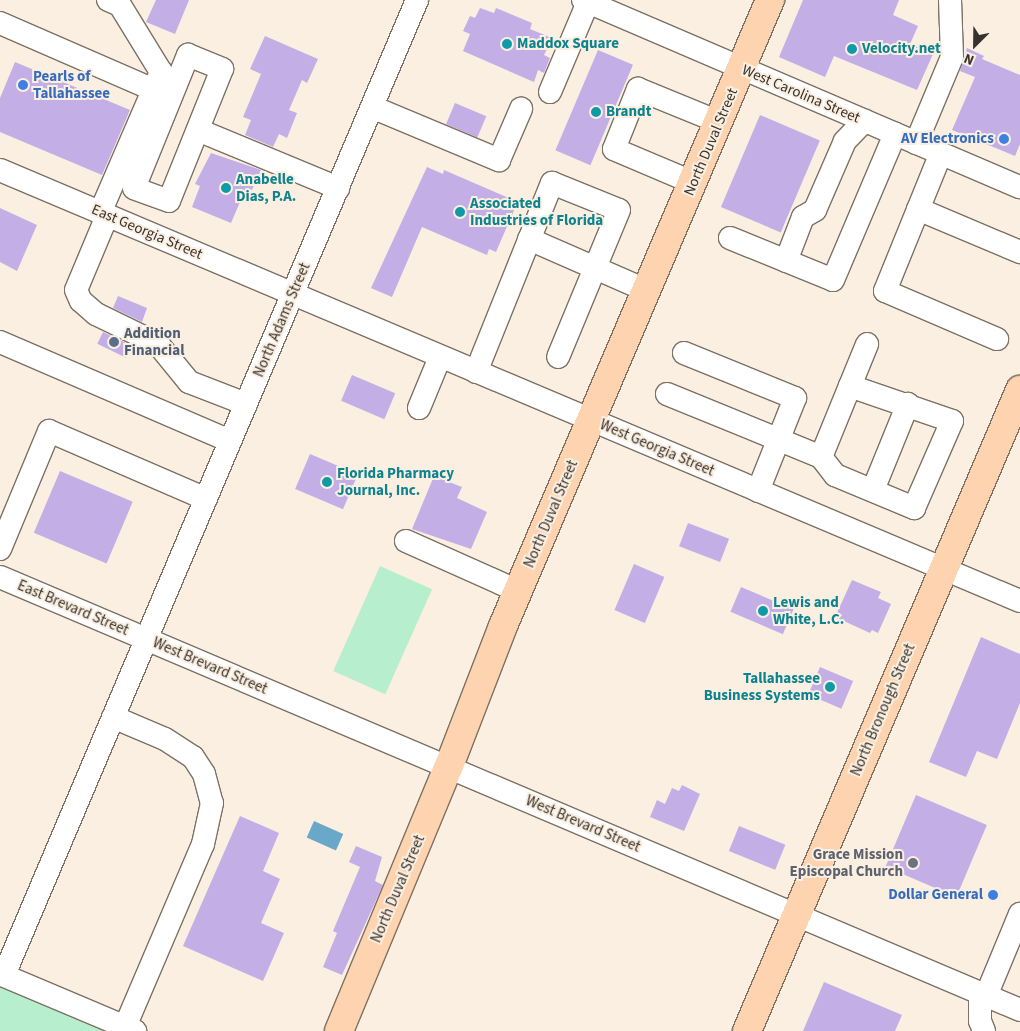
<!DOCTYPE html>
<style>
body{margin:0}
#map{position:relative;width:1020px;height:1031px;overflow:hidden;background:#fbefe1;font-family:"Source Sans 3",sans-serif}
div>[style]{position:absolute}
.green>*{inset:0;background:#b7eece;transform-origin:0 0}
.water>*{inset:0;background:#6aa8c9;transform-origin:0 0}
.building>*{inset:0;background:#c4aee6;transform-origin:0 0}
.roads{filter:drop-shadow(1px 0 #7c7164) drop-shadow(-1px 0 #7c7164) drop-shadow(0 1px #7c7164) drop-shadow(0 -1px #7c7164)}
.minor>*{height:22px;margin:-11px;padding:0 11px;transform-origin:11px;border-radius:11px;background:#fff}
.major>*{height:28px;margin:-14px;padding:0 14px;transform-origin:14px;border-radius:14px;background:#fed4b0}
.dots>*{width:14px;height:14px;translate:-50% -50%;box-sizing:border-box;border:2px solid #fbefe1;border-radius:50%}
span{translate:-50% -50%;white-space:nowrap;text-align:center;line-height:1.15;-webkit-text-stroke:4px #fbefe1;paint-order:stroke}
.culture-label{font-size:15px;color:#0d838f;font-weight:700}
.left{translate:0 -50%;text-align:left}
.right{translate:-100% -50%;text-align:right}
.shop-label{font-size:15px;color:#366cbe;font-weight:700}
.street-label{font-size:15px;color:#37322d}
.service-label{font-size:15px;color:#4e5e75;font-weight:700}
.worship-label{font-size:15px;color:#5b616d;font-weight:700}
.north{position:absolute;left:950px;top:20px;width:50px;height:50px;-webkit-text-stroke:4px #fbefe1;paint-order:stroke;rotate:203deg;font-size:14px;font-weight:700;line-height:20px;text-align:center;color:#37322d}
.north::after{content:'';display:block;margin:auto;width:18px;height:22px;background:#37322d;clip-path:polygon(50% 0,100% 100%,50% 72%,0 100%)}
</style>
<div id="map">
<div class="green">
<div style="left:380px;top:566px;width:57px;height:115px;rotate:24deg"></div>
<div style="clip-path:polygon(0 985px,108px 1031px,0 1031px)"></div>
</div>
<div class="water">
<div style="left:314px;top:821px;width:32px;height:18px;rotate:24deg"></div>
</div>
<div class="building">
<div style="clip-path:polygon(156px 0,189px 0,175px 34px,146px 22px)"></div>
<div style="clip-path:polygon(803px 0,899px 0,893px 15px,918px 26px,910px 44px,933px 54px,917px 90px,834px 56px,825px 77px,779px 57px)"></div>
<div style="clip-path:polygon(480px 8px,494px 13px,496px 8px,532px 23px,530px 29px,552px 38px,544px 55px,550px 58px,544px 73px,538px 70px,534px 82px,463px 51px,470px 34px,463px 31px,470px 16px,475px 18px)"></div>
<div style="clip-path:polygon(265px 36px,318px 59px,307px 83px,302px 80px,289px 110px,297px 113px,287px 138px,279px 134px,273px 147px,245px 135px,251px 120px,243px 117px,261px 74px,250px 69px)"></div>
<div style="clip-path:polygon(967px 48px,984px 56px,982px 59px,1020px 75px,1020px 144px,1015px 156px,952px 130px,975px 77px,960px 71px)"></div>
<div style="left:598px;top:50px;width:38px;height:109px;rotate:23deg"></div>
<div style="clip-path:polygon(15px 62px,130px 110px,102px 175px,0 132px,0 98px)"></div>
<div style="left:455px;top:103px;width:34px;height:23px;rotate:23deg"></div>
<div style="left:760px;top:115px;width:65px;height:100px;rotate:23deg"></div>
<div style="clip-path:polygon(211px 153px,261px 170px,252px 190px,246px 188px,231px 223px,192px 207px,200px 186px,195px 184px)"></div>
<div style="clip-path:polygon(427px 167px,443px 174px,444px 170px,511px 199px,509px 205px,515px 208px,496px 252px,489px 249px,487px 255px,422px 227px,392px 297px,371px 288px)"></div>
<div style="clip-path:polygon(0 208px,37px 225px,17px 271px,0 262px)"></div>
<div style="clip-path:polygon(118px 296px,147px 308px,142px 322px,113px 308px)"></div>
<div style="left:103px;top:332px;width:32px;height:13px;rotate:26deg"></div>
<div style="left:352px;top:375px;width:47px;height:28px;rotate:23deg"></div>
<div style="left:310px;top:454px;width:52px;height:38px;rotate:23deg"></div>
<div style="left:60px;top:471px;width:79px;height:67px;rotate:23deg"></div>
<div style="clip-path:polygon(434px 476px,462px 487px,457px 498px,487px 512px,471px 549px,412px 529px)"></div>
<div style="left:688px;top:523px;width:44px;height:25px;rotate:21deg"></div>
<div style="left:634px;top:564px;width:33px;height:50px;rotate:23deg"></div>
<div style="clip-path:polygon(852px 580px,881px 592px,878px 598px,891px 604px,878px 633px,872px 630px,870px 633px,835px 617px)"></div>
<div style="left:741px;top:587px;width:57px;height:27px;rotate:23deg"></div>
<div style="clip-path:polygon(981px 637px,1020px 654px,1020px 703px,997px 759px,977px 751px,966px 777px,929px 762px)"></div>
<div style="left:820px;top:667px;width:36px;height:30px;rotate:23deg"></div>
<div style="clip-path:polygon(682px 785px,700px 794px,684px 831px,650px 817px,657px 800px,665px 804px,672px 788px,679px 791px)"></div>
<div style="left:916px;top:795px;width:77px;height:78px;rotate:23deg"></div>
<div style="clip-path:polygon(240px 816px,279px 833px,263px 871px,280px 879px,261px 923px,284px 933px,263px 981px,183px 946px)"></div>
<div style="left:739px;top:826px;width:50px;height:27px;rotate:22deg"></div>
<div style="clip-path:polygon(356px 846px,382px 857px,375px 881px,383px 885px,342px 975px,323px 967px,337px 933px,333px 931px,360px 867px,349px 862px)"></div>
<div style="clip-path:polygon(824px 982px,902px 1015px,895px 1031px,803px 1031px)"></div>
</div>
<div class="roads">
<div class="minor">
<div style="left:583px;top:0;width:475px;rotate:23.2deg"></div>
<div style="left:0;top:23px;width:168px;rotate:23.5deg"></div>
<div style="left:188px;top:55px;width:37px;rotate:22deg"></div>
<div style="left:222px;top:69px;width:142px;rotate:111.9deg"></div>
<div style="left:169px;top:201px;width:37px;rotate:-160deg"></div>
<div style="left:134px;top:188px;width:144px;rotate:-67.9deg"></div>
<div style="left:550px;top:92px;width:98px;rotate:-67.1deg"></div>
<div style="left:372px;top:107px;width:138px;rotate:22.7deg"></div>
<div style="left:499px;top:160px;width:56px;rotate:-66.7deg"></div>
<div style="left:198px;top:130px;width:152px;rotate:22.5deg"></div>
<div style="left:916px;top:143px;width:93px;rotate:-67.3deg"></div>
<div style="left:952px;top:57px;width:57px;rotate:-92deg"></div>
<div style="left:941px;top:153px;width:149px;rotate:112.1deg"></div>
<div style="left:885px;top:291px;width:122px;rotate:23.2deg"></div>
<div style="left:0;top:170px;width:1107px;rotate:22.91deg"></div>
<div style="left:694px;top:183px;width:87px;rotate:-157deg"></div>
<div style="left:614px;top:149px;width:65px;rotate:-68.2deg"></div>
<div style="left:638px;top:89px;width:87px;rotate:22.2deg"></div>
<div style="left:918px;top:209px;width:111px;rotate:22.9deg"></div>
<div style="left:100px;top:213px;width:154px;rotate:-66.6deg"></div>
<div style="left:161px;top:72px;width:79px;rotate:-121.5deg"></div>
<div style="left:120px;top:5px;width:13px;rotate:-157deg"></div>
<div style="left:107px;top:216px;width:80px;rotate:112.7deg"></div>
<div style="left:76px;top:290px;width:12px;rotate:66deg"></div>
<div style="left:81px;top:301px;width:20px;rotate:41deg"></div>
<div style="left:96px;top:314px;width:69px;rotate:25.8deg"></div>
<div style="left:158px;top:344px;width:49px;rotate:50.8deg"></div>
<div style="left:189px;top:382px;width:61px;rotate:21.1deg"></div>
<div style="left:730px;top:238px;width:111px;rotate:22.2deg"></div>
<div style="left:833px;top:280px;width:159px;rotate:-67deg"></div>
<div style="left:529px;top:239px;width:130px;rotate:23.6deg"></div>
<div style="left:786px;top:261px;width:47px;rotate:-68.9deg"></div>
<div style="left:803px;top:217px;width:14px;rotate:-30deg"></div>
<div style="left:815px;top:210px;width:75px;rotate:-66.5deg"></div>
<div style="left:845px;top:141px;width:28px;rotate:-46deg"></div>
<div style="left:0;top:342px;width:250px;rotate:23.3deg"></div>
<div style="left:684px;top:353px;width:120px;rotate:22.1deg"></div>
<div style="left:795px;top:398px;width:100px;rotate:111.7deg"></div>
<div style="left:476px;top:372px;width:204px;rotate:-68.1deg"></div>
<div style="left:552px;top:183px;width:72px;rotate:21.9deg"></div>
<div style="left:619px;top:210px;width:159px;rotate:112.5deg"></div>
<div style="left:667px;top:394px;width:166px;rotate:22.2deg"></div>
<div style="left:821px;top:457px;width:23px;rotate:52deg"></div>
<div style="left:835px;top:475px;width:86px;rotate:22.7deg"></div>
<div style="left:914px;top:508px;width:95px;rotate:-66.4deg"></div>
<div style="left:952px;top:421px;width:108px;rotate:-161.1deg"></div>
<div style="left:419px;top:408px;width:55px;rotate:-67.6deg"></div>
<div style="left:821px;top:457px;width:122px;rotate:-67.8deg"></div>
<div style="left:873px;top:490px;width:93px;rotate:-67.9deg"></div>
<div style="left:406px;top:541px;width:123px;rotate:24.1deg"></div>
<div style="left:0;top:549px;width:128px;rotate:-67.4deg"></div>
<div style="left:49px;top:431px;width:171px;rotate:23.4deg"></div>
<div style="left:0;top:577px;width:1108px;rotate:23deg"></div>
<div style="left:113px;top:717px;width:56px;rotate:22.9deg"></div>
<div style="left:165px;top:739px;width:33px;rotate:33deg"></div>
<div style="left:193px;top:757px;width:20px;rotate:57deg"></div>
<div style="left:204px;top:774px;width:30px;rotate:75deg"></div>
<div style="left:212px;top:803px;width:42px;rotate:102.4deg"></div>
<div style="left:203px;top:844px;width:199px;rotate:113.1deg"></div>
<div style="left:0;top:974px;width:147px;rotate:22.9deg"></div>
<div style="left:4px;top:975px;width:1059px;rotate:-67.04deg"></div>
<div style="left:980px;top:993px;width:28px;rotate:90deg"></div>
<div style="left:980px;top:1021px;width:11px;rotate:68deg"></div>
<div style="left:986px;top:996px;width:89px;rotate:-67.5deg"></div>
</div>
<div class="major">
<div style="left:339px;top:1031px;width:287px;rotate:-67.5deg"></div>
<div style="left:449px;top:766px;width:150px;rotate:-68.9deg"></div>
<div style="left:503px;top:626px;width:681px;rotate:-66.9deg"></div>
<div style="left:747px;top:1031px;width:697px;rotate:-66.93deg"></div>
</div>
</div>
<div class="dots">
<div style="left:507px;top:44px;background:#0f9aa8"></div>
<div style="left:852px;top:49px;background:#0f9aa8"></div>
<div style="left:23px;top:85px;background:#3f7fe0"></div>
<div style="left:596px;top:112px;background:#0f9aa8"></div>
<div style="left:1004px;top:139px;background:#3f7fe0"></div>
<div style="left:226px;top:188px;background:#0f9aa8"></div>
<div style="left:460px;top:212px;background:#0f9aa8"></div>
<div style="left:114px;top:342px;background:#5c6f8a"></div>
<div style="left:327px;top:482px;background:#0f9aa8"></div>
<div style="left:763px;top:611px;background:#0f9aa8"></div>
<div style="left:830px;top:687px;background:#0f9aa8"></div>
<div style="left:913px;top:863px;background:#6b7280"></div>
<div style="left:993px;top:895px;background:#3f7fe0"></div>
</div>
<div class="culture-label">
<span class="left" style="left:517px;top:44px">Maddox Square</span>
<span class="left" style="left:862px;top:49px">Velocity.net</span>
<span class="left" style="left:606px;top:112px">Brandt</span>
<span class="left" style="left:236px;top:188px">Anabelle<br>Dias, P.A.</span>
<span class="left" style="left:470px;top:212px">Associated<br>Industries of Florida</span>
<span class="left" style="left:337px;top:482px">Florida Pharmacy<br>Journal, Inc.</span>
<span class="left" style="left:773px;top:611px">Lewis and<br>White, L.C.</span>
<span class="right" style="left:820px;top:687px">Tallahassee<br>Business Systems</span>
</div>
<div class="shop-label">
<span class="left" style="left:33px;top:85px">Pearls of<br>Tallahassee</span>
<span class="right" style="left:994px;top:139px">AV Electronics</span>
<span class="right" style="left:983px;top:895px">Dollar General</span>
</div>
<div class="street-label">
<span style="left:801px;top:94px;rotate:23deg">West Carolina Street</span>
<span style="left:711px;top:142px;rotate:-67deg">North Duval Street</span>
<span style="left:147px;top:232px;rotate:23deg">East Georgia Street</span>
<span style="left:282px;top:320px;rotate:-67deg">North Adams Street</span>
<span style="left:657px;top:448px;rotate:23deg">West Georgia Street</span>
<span style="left:551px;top:514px;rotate:-67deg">North Duval Street</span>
<span style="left:73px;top:608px;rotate:23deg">East Brevard Street</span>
<span style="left:210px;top:666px;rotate:23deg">West Brevard Street</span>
<span style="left:883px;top:710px;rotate:-67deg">North Bronough Street</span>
<span style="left:583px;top:824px;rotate:23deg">West Brevard Street</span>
<span style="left:398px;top:889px;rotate:-67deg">North Duval Street</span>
</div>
<div class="service-label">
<span class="left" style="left:124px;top:342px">Addition<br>Financial</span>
</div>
<div class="worship-label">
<span class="right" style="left:903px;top:863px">Grace Mission<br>Episcopal Church</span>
</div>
<div class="north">N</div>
</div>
